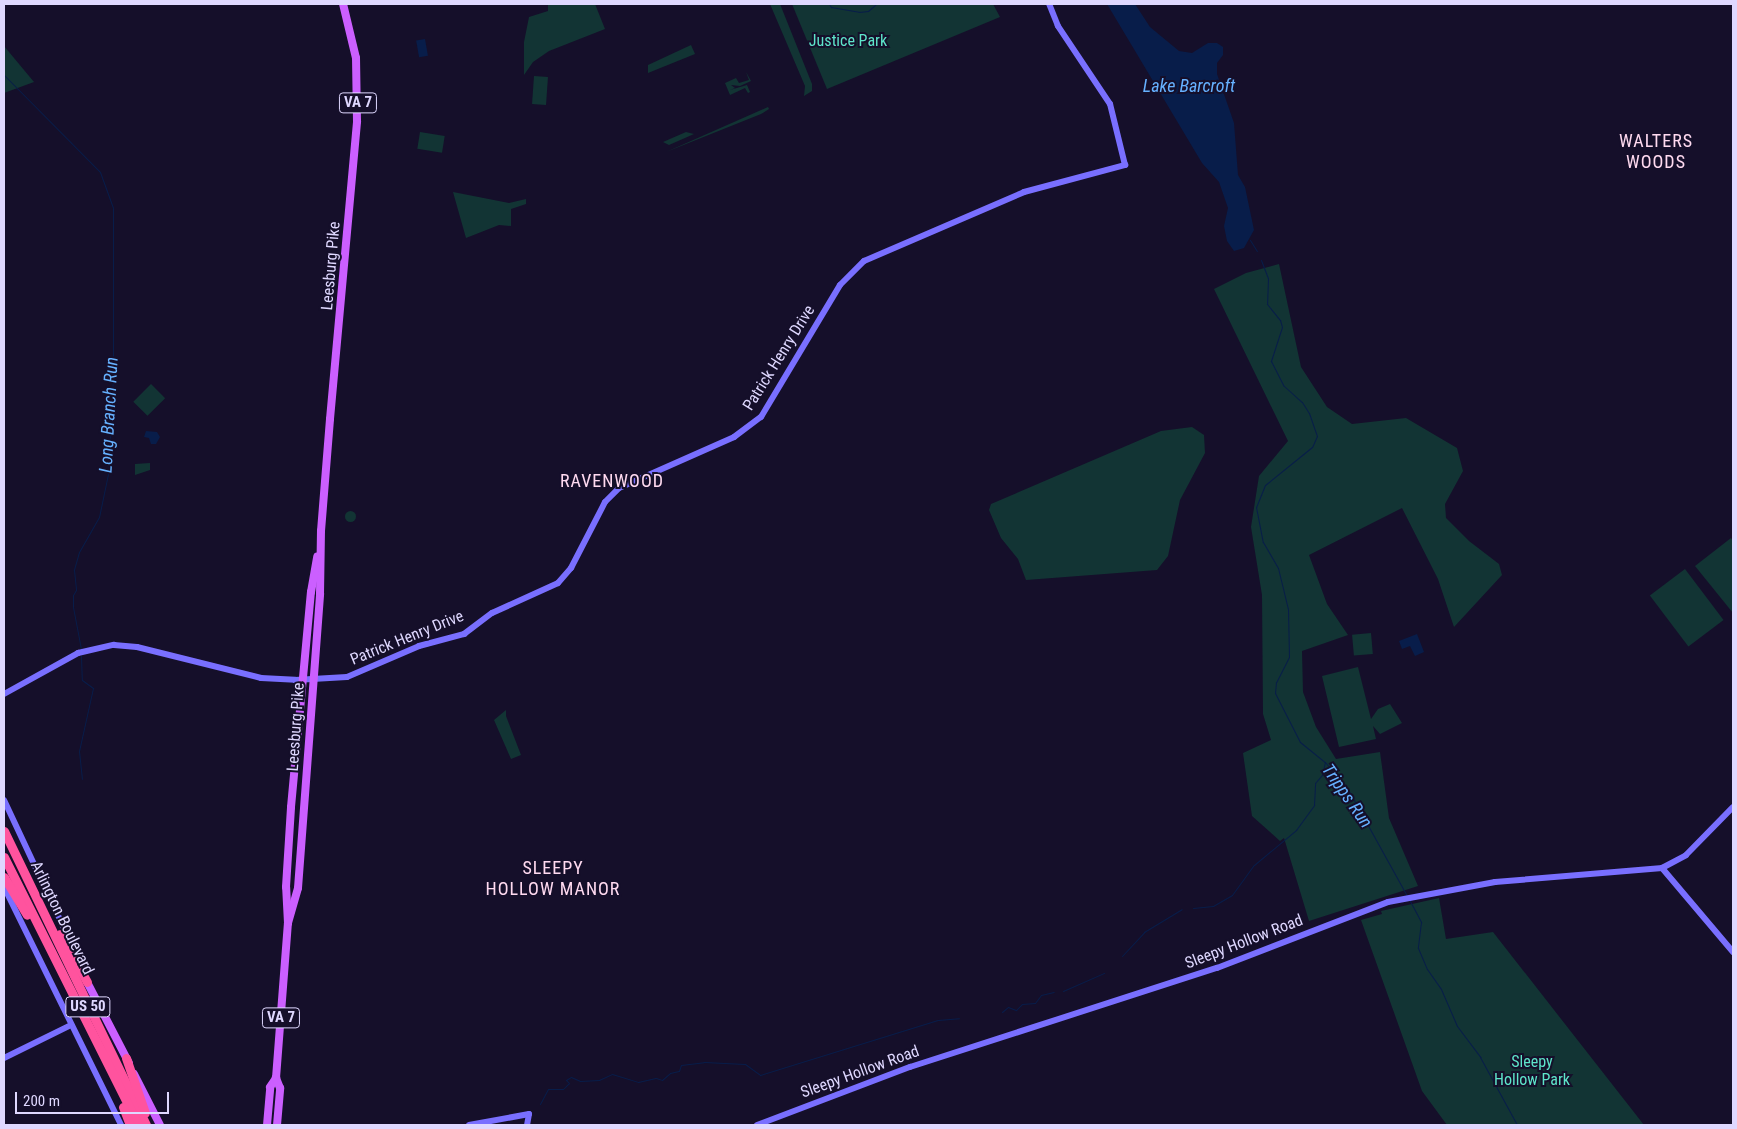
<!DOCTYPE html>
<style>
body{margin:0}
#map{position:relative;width:1737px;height:1129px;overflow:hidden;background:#150f2a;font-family:"Roboto Condensed",sans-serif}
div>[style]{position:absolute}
.green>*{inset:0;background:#123434;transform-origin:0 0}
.round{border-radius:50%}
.water>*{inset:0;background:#081d4a;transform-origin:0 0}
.stream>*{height:1px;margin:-0.5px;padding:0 0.5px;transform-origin:0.5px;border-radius:0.5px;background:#081d4a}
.secondary>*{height:6px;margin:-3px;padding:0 3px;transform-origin:3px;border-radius:3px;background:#796fff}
.primary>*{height:8px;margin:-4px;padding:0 4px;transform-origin:4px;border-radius:4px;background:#cb5fff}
.highway>*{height:9px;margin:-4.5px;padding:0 4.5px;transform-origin:4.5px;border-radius:4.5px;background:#ff539e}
span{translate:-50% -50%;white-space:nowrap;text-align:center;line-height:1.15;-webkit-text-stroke:4px #150f2a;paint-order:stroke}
.shield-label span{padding:1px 4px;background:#150f2a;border:1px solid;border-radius:4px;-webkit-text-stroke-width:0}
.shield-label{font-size:15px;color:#dfd8ff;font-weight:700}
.park-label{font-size:16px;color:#5ee5ca}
.street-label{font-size:16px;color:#dfd8ff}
.water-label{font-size:18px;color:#66b1ff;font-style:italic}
.neighbourhood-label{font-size:18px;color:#ffdaf0;letter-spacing:1px}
.frame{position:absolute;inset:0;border:5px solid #dfd8ff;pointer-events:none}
.scale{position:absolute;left:15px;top:1092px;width:154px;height:22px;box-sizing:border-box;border:2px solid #dfd8ff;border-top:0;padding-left:6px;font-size:15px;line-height:18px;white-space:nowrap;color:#dfd8ff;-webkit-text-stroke:4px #150f2a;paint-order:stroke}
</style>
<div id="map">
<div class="green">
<div style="clip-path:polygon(548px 4px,595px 4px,605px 29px,549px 51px,533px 62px,524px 75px,524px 42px,529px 17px,548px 11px)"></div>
<div style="clip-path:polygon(770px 4px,780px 4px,812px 84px,812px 91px,804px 96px,805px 86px)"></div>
<div style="clip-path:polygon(792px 4px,993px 4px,1000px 17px,827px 89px)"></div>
<div style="clip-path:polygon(691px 45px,695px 54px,648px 73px,648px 65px)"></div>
<div style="clip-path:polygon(4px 46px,34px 82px,4px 93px)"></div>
<div style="clip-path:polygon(746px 72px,751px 81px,740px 86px,731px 85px,735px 88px,730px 90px,747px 85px,750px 92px,748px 93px,745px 88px,730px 95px,725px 83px,736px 78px,739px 83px,749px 80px)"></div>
<div style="left:534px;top:76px;width:14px;height:28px;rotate:4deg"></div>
<div style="clip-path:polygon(768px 107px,769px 109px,761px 114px,666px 152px)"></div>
<div style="left:420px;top:132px;width:25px;height:17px;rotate:9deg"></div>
<div style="clip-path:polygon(686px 132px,694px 134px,669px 145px,663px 142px)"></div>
<div style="clip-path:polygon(453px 192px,509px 203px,526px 199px,526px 204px,511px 209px,511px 226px,499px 225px,466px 238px)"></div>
<div style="clip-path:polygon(1279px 264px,1301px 367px,1327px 407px,1352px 424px,1406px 418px,1457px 448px,1463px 471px,1445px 504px,1446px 518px,1469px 541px,1499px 564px,1502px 575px,1454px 627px,1438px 579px,1402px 508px,1309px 555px,1327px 604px,1348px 635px,1302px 651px,1303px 692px,1316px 727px,1336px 759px,1380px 752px,1389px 818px,1418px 886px,1309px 921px,1284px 838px,1280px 841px,1252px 816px,1243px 753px,1271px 740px,1263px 714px,1262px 595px,1251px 527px,1259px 476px,1288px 441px,1214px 289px,1246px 273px)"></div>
<div style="left:151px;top:384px;width:20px;height:25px;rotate:45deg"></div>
<div style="clip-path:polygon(1192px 427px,1204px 435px,1205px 453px,1180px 500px,1168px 556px,1157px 570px,1026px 580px,1018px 559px,1001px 538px,989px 510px,991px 504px,1161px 431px)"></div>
<div style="clip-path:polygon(150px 463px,150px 470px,135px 475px,135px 464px)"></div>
<div class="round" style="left:344.5px;top:510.5px;width:11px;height:11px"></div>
<div style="clip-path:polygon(1731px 538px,1733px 541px,1733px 613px,1695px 566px)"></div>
<div style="left:1685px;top:569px;width:64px;height:44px;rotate:53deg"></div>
<div style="left:1371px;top:633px;width:21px;height:19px;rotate:85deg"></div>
<div style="clip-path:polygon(1358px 667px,1371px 719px,1378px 709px,1390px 704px,1402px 723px,1380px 734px,1373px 726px,1376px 739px,1339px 747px,1322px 676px)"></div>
<div style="clip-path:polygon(506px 710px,506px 716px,521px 755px,511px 759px,494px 720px)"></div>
<div style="clip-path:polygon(1439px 898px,1446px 939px,1493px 932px,1644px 1125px,1447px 1125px,1422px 1091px,1361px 920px,1382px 914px,1381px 911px)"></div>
</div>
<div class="water">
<div style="clip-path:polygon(1107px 4px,1135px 4px,1150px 27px,1179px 51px,1192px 53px,1208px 43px,1217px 43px,1223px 47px,1223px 55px,1217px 63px,1217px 74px,1234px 123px,1238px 175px,1245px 187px,1254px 230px,1244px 248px,1234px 251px,1227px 241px,1224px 226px,1228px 208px,1219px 182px,1202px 163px)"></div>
<div style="left:425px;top:39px;width:17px;height:9px;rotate:80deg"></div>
<div style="clip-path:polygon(146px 431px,157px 432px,160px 437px,156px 444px,151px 444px,149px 438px,144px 437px)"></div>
<div style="clip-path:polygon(1417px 634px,1424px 652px,1415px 656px,1410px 646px,1402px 649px,1399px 641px)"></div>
</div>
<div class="stream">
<div style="left:810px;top:4px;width:4px"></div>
<div style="left:829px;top:4px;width:4px;rotate:56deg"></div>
<div style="left:831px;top:7px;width:28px;rotate:10deg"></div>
<div style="left:859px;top:12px;width:9px;rotate:-6deg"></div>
<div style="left:868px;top:11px;width:11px;rotate:-41deg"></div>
<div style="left:878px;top:4px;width:8px"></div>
<div style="left:4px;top:75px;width:136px;rotate:45.3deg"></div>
<div style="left:100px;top:172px;width:38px;rotate:70deg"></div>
<div style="left:113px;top:208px;width:168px;rotate:90deg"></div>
<div style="left:113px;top:376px;width:98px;rotate:92.9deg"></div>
<div style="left:108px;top:474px;width:44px;rotate:101.8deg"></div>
<div style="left:99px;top:517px;width:40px;rotate:119.7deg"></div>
<div style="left:79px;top:552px;width:19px;rotate:106deg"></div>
<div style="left:74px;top:570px;width:20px;rotate:84deg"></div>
<div style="left:76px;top:590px;width:6px;rotate:121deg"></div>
<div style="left:73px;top:595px;width:12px;rotate:90deg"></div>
<div style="left:73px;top:607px;width:43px;rotate:79.2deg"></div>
<div style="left:1250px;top:240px;width:13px;rotate:58deg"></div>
<div style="left:1261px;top:260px;width:19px;rotate:69deg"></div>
<div style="left:1268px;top:278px;width:26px;rotate:92deg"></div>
<div style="left:1267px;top:304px;width:21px;rotate:51deg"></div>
<div style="left:1280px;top:320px;width:7px;rotate:74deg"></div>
<div style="left:1282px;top:327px;width:36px;rotate:108deg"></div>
<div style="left:1271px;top:361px;width:28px;rotate:63deg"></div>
<div style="left:1284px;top:386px;width:24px;rotate:42deg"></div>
<div style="left:1302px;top:402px;width:13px;rotate:58deg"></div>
<div style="left:1309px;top:413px;width:24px;rotate:71deg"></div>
<div style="left:1317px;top:436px;width:12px;rotate:114deg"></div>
<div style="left:1312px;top:447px;width:60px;rotate:141deg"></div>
<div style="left:1265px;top:485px;width:24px;rotate:112deg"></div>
<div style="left:1256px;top:507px;width:36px;rotate:79deg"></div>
<div style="left:1263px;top:542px;width:30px;rotate:60deg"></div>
<div style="left:1278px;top:568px;width:42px;rotate:76.3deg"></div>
<div style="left:1288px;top:609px;width:48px;rotate:88.8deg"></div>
<div style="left:1289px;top:657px;width:28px;rotate:117deg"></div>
<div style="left:1276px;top:682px;width:11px;rotate:95deg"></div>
<div style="left:1275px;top:693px;width:55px;rotate:63deg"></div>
<div style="left:1300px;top:742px;width:32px;rotate:39deg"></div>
<div style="left:1325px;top:762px;width:40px;rotate:51deg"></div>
<div style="left:1350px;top:793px;width:118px;rotate:61deg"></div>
<div style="left:81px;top:656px;width:24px;rotate:88deg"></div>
<div style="left:82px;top:680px;width:14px;rotate:36deg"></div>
<div style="left:93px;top:688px;width:65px;rotate:102.5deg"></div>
<div style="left:79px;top:751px;width:28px;rotate:84deg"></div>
<div style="left:1410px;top:901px;width:24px;rotate:62deg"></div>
<div style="left:1421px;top:922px;width:26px;rotate:97deg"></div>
<div style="left:1418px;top:948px;width:23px;rotate:67deg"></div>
<div style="left:1427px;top:969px;width:24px;rotate:55deg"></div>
<div style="left:1441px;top:989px;width:40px;rotate:66.6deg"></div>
<div style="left:1457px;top:1026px;width:39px;rotate:53deg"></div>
<div style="left:1480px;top:1057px;width:77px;rotate:61.4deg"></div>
<div style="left:1193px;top:908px;width:20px;rotate:-6deg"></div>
<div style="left:1213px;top:906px;width:22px;rotate:-30deg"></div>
<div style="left:1232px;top:895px;width:37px;rotate:-54deg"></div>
<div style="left:1254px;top:865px;width:55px;rotate:-39.8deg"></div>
<div style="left:1296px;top:830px;width:31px;rotate:-54deg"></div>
<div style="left:1314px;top:805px;width:22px;rotate:-87deg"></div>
<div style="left:1315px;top:783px;width:11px;rotate:-49deg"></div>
<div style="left:1322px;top:775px;width:13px;rotate:-77deg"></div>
<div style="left:1122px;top:956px;width:33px;rotate:-47deg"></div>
<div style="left:1144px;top:932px;width:44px;rotate:-31.2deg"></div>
<div style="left:1063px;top:991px;width:45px;rotate:-23.7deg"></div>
<div style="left:1002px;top:1012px;width:8px;rotate:-40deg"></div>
<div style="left:1008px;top:1007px;width:9px;rotate:21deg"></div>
<div style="left:1016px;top:1010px;width:8px;rotate:-45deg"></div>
<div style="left:1022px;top:1004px;width:13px;rotate:-4deg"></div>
<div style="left:1035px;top:1003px;width:10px;rotate:-53deg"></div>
<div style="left:1041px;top:995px;width:13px;rotate:-13deg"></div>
<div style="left:540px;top:1104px;width:17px;rotate:-62deg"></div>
<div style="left:548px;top:1089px;width:15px"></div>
<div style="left:563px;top:1089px;width:8px;rotate:-45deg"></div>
<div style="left:569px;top:1083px;width:4px;rotate:-135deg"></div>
<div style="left:566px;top:1080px;width:6px;rotate:-31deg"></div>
<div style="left:571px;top:1077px;width:10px;rotate:24deg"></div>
<div style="left:580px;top:1081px;width:19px;rotate:-3deg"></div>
<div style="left:599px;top:1080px;width:14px;rotate:-25deg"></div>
<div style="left:612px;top:1074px;width:27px;rotate:17deg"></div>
<div style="left:638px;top:1082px;width:18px;rotate:-13deg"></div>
<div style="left:656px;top:1078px;width:6px;rotate:18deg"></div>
<div style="left:662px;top:1080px;width:11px;rotate:-41deg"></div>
<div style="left:670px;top:1073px;width:9px;rotate:-13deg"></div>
<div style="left:679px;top:1071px;width:6px;rotate:-72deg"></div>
<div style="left:681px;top:1065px;width:23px;rotate:-7deg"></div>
<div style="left:704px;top:1062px;width:41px;rotate:2.8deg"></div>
<div style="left:745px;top:1064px;width:19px;rotate:36deg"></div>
<div style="left:760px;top:1075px;width:186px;rotate:-17.2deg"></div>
<div style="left:938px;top:1020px;width:21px;rotate:-5deg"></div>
</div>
<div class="secondary">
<div style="left:4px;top:694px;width:85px;rotate:-29deg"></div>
<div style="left:78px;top:653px;width:37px;rotate:-13deg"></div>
<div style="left:114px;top:645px;width:23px;rotate:5deg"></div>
<div style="left:137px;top:647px;width:128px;rotate:14deg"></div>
<div style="left:261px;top:678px;width:34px;rotate:3deg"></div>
<div style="left:295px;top:680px;width:52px;rotate:-3.3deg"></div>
<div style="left:347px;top:677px;width:78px;rotate:-23.3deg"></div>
<div style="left:419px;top:646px;width:47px;rotate:-14.9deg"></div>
<div style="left:464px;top:634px;width:35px;rotate:-37deg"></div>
<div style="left:492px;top:613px;width:72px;rotate:-24.4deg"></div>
<div style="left:558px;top:583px;width:20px;rotate:-49deg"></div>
<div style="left:571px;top:568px;width:74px;rotate:-62.7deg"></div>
<div style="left:605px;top:502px;width:20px;rotate:-45deg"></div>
<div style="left:619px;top:488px;width:126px;rotate:-23.9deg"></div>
<div style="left:734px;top:437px;width:34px;rotate:-37deg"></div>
<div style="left:761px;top:417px;width:154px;rotate:-59.1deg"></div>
<div style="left:840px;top:285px;width:34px;rotate:-45deg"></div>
<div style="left:864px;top:261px;width:174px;rotate:-23.3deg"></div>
<div style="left:1024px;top:192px;width:105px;rotate:-15deg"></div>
<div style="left:1125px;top:165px;width:63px;rotate:-103.8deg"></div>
<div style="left:1110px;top:104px;width:94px;rotate:-123.7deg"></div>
<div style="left:1058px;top:26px;width:24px;rotate:-112deg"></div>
<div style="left:4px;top:800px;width:189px;rotate:64.9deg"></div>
<div style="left:1662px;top:868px;width:110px;rotate:49.8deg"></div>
<div style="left:4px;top:887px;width:265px;rotate:63.8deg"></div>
<div style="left:4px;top:1058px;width:75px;rotate:-26.2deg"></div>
<div style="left:469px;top:1125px;width:61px;rotate:-10.4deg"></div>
<div style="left:529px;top:1114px;width:11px;rotate:100deg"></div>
<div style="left:757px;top:1125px;width:164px;rotate:-20.8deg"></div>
<div style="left:910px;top:1067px;width:323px;rotate:-17.9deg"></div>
<div style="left:1217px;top:968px;width:183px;rotate:-21.1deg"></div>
<div style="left:1388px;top:902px;width:109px;rotate:-10.6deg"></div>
<div style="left:1495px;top:882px;width:168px;rotate:-4.8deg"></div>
<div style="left:1662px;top:868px;width:27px;rotate:-28deg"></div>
<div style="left:1686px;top:855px;width:67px;rotate:-45.6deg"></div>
</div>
<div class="primary">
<div style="left:288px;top:923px;width:36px;rotate:-74deg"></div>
<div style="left:298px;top:888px;width:295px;rotate:-85.7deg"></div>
<div style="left:320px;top:594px;width:63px;rotate:-89.1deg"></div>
<div style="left:321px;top:531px;width:112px;rotate:-85.4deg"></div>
<div style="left:330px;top:419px;width:299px;rotate:-84.8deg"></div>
<div style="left:357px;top:121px;width:63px;rotate:-90.9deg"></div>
<div style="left:356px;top:58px;width:56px;rotate:-103.5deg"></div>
<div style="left:87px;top:982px;width:91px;rotate:62.6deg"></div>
<div style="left:134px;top:1074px;width:57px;rotate:63deg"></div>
<div style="left:267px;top:1125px;width:38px;rotate:-85deg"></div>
<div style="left:270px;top:1087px;width:11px;rotate:-56deg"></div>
<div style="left:277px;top:1125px;width:37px;rotate:-85deg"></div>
<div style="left:280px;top:1088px;width:11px;rotate:-112deg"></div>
<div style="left:276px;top:1078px;width:155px;rotate:-85.6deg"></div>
<div style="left:288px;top:923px;width:36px;rotate:-93deg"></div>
<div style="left:286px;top:887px;width:80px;rotate:-86.4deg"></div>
<div style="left:291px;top:807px;width:216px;rotate:-84.7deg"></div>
<div style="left:311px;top:592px;width:36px;rotate:-80deg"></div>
</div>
<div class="highway">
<div style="left:4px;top:831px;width:326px;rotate:64.2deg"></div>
<div style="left:4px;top:857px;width:300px;rotate:63.4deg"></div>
<div style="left:4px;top:877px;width:44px;rotate:58.8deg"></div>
<div style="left:60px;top:934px;width:55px;rotate:60.6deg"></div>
<div style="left:126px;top:1058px;width:58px;rotate:70.9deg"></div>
<div style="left:123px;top:1107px;width:19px;rotate:69deg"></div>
</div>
<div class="shield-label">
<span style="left:358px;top:103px">VA 7</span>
<span style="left:88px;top:1007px">US 50</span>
<span style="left:281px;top:1018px">VA 7</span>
</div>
<div class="park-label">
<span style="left:848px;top:41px">Justice Park</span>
<span style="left:1532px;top:1071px">Sleepy<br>Hollow Park</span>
</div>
<div class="street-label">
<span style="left:331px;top:266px;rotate:-85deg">Leesburg Pike</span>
<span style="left:779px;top:358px;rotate:-58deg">Patrick Henry Drive</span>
<span style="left:407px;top:638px;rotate:-22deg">Patrick Henry Drive</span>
<span style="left:296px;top:727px;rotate:-86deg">Leesburg Pike</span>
<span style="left:62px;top:918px;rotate:64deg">Arlington Boulevard</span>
<span style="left:1244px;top:942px;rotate:-21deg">Sleepy Hollow Road</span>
<span style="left:860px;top:1072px;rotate:-20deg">Sleepy Hollow Road</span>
</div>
<div class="water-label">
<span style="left:1189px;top:86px">Lake Barcroft</span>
<span style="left:109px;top:415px;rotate:-87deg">Long Branch Run</span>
<span style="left:1347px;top:796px;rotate:55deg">Tripps Run</span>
</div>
<div class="neighbourhood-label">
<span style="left:1656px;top:152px">WALTERS<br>WOODS</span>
<span style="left:612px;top:481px">RAVENWOOD</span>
<span style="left:553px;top:879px">SLEEPY<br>HOLLOW MANOR</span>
</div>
<div class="frame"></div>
<div class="scale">200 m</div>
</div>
